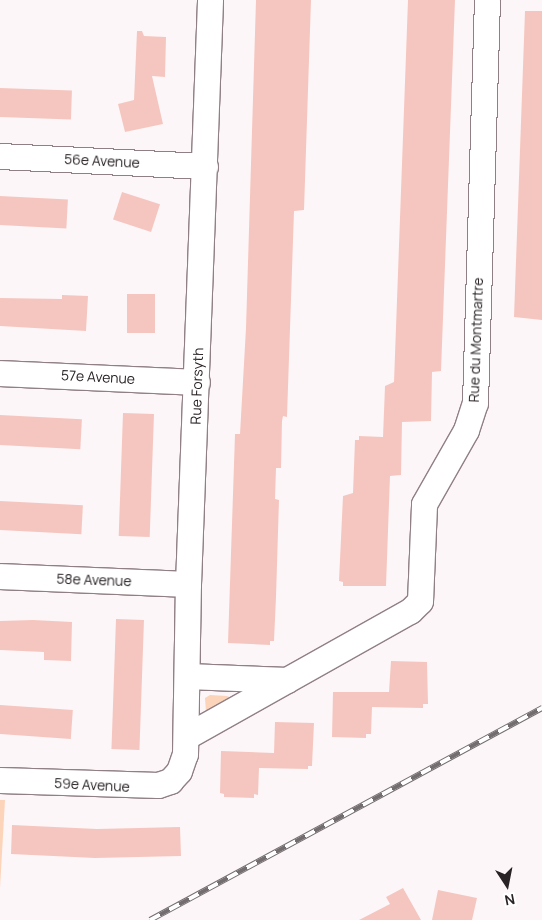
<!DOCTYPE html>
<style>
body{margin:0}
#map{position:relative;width:542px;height:920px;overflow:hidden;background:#fdf6f8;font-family:Manrope,sans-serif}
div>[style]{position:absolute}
.green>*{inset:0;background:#fbd4b9}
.building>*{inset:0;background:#f5c6bf;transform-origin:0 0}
.roads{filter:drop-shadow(1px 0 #908085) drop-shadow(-1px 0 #908085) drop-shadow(0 1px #908085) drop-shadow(0 -1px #908085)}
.street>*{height:25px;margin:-12.5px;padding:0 12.5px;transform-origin:12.5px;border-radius:12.5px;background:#fff}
.rail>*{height:5.5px;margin-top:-2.75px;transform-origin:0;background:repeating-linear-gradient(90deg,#fff 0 11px,#736d6f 0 22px);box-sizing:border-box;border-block:1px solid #736d6f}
span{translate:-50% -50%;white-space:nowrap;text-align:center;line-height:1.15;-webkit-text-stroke:4px #fff;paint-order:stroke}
.street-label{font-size:14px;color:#292325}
.north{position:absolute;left:482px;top:860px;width:50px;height:50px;-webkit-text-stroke:4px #fff;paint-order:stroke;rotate:169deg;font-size:14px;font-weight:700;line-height:20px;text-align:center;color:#292325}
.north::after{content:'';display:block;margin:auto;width:18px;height:22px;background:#292325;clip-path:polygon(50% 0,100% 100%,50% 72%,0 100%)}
</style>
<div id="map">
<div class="green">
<div style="clip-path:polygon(210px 695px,227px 696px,231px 698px,206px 712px,205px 698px)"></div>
<div style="clip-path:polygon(0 800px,5px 800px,0 888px)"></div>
</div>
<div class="building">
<div style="clip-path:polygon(256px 0,311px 0,304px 210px,294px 211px,287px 417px,283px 416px,282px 421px,281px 468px,276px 468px,275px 499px,279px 500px,276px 597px,274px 641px,270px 641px,270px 645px,228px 643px,235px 434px,240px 434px,246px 328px)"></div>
<div style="clip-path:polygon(408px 0,455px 0,441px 371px,432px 372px,431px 421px,402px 422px,401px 475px,390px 476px,386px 586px,343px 586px,343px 582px,339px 581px,343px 496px,353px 493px,355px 440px,359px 440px,359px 436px,383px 437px,385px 386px,394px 382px)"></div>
<div style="clip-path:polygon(525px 11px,542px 11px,542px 320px,514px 317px)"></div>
<div style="clip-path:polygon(137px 31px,142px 31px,144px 36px,166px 37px,165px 77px,152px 76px,163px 124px,125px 132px,118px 104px,134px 100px)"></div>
<div style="left:0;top:88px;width:72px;height:29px;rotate:2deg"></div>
<div style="left:122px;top:192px;width:40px;height:29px;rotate:18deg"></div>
<div style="left:0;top:196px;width:68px;height:29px;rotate:3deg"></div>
<div style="left:127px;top:294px;width:28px;height:39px"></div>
<div style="clip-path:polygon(62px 295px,88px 296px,86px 331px,0 326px,0 298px,62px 299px)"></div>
<div style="left:123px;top:413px;width:31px;height:123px;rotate:2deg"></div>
<div style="left:0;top:415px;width:82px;height:30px;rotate:3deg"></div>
<div style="left:0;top:501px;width:83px;height:29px;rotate:3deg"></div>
<div style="left:116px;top:619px;width:28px;height:130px;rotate:2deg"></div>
<div style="clip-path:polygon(33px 620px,72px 622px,71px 661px,44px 660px,44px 652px,0 650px,0 621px)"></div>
<div style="clip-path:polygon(391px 661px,427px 662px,428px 704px,423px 704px,423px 708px,372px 707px,371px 734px,366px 734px,366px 738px,332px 737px,333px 692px,389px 692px)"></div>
<div style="left:0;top:705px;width:73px;height:29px;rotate:4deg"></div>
<div style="clip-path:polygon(275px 722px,314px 723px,312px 766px,308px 766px,308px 769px,259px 768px,258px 795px,254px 794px,254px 798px,224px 797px,224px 794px,220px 793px,221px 751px,274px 753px)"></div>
<div style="clip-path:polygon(12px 825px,97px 829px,180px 827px,181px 856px,95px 858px,11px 854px)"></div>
<div style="clip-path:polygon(403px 888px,421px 920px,359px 920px,390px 904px,386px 897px)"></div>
<div style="clip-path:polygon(438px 890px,477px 898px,472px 920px,432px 920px)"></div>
</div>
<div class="roads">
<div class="street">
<div style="left:0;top:156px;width:205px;rotate:2.8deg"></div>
<div style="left:0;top:373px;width:197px;rotate:2.6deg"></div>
<div style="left:0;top:576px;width:188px;rotate:2.4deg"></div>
<div style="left:187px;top:676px;width:100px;rotate:2.3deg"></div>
<div style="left:187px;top:736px;width:256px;rotate:-29.3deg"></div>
<div style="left:410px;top:611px;width:14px;rotate:-45deg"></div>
<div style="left:420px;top:601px;width:97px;rotate:-87.6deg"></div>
<div style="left:424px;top:504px;width:85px;rotate:-60.4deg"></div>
<div style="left:466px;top:430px;width:28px;rotate:-72deg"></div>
<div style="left:475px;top:403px;width:403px;rotate:-88.3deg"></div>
<div style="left:0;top:780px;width:158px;rotate:1.8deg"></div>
<div style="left:158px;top:785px;width:13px;rotate:-18deg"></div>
<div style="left:170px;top:781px;width:13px;rotate:-48deg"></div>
<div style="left:179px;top:771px;width:18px;rotate:-71deg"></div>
<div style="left:185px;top:754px;width:170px;rotate:-89deg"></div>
<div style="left:188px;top:584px;width:584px;rotate:-87.84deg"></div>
</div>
</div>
<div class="rail">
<div style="left:150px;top:920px;width:446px;rotate:-28.4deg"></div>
</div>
<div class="street-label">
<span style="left:102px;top:161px;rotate:3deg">56e Avenue</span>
<span style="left:476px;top:340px;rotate:-88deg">Rue du Montmartre</span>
<span style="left:98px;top:377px;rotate:3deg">57e Avenue</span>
<span style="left:197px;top:386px;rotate:-88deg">Rue Forsyth</span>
<span style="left:94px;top:580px;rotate:2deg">58e Avenue</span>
<span style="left:92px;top:785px;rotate:3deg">59e Avenue</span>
</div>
<div class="north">N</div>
</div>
